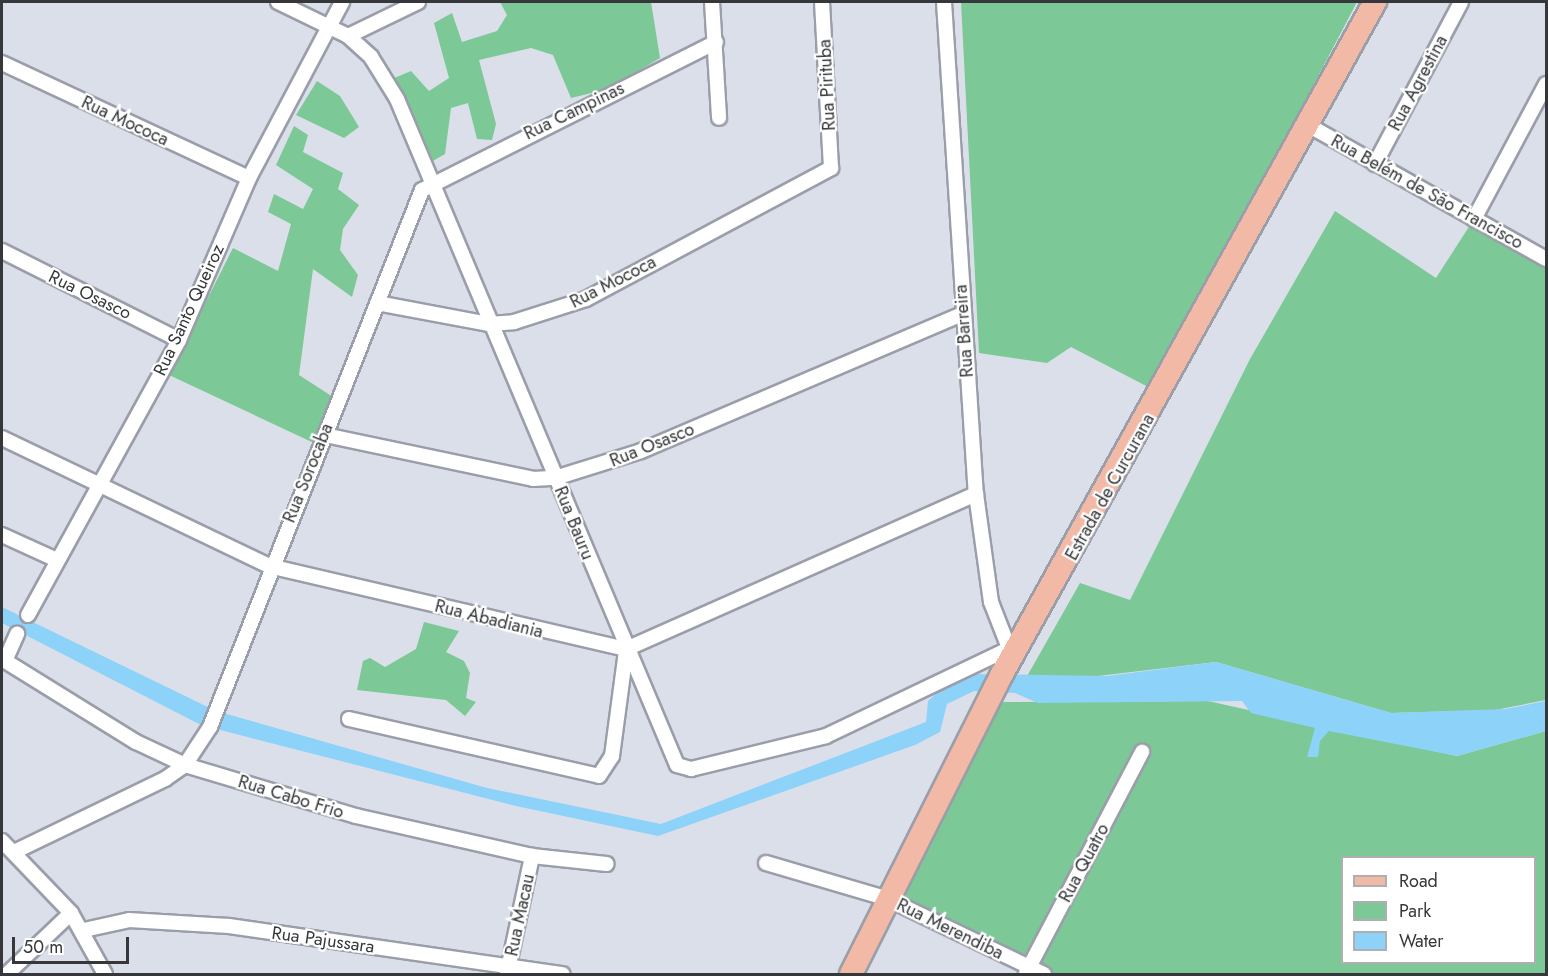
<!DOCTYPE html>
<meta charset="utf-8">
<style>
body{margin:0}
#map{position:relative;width:1548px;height:976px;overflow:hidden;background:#dbdfea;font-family:Jost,sans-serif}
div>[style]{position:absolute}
.green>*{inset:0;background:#7cc897}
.water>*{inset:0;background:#8dd2f8}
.roads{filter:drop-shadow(2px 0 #9a9ea9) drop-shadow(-2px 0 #9a9ea9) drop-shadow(0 2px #9a9ea9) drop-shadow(0 -2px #9a9ea9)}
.minor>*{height:14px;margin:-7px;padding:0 7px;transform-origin:7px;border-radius:7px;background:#fff}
.primary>*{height:22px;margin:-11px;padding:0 11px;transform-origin:11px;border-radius:11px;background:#f2baa6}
span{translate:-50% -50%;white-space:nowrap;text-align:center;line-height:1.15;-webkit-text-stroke:4.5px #fff;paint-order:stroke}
.street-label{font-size:18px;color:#35373b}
.frame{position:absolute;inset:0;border:3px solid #35373b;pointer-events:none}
.legend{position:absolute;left:1341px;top:856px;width:195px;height:108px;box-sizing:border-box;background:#fff;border:2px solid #aeafb1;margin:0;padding:8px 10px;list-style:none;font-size:18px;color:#35373b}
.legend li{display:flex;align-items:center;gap:12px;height:30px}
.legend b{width:30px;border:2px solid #aeafb1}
.scale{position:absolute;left:12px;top:937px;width:117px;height:27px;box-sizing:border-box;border:3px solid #35373b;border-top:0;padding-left:8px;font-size:18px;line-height:21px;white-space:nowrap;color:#35373b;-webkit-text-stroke:4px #fff;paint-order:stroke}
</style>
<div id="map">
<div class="green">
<div style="clip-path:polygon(500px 2px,651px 2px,660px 58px,608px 89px,571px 98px,553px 55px,531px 48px,479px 60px,496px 124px,492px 140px,477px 139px,468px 103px,451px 108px,445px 154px,431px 162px,392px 79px,411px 71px,429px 91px,449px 78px,434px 23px,452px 13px,462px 42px,497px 31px,507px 15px)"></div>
<div style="clip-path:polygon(961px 2px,1357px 2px,1154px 390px,1071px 347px,1047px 363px,979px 353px)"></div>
<div style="clip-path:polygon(317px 81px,340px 96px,359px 127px,344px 138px,296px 115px)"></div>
<div style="clip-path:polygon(294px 126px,308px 135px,303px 152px,343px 173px,338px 189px,359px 205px,343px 229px,340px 250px,358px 275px,352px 297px,313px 269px,299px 375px,333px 397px,316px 444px,169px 375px,233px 248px,278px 271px,291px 224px,268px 212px,274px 194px,303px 209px,313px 189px,276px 165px)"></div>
<div style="clip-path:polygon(1335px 211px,1436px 278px,1474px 219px,1546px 263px,1546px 700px,1495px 710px,1391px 713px,1216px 662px,1022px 685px,1080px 583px,1130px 600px,1250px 359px)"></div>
<div style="clip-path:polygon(424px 622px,459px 631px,446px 652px,464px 661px,470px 673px,466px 698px,476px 702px,465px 716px,446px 700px,357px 690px,363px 661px,370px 658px,385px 667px,416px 649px)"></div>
<div style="clip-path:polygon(evenodd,1208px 701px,1457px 756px,1546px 731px,1546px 974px,1042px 974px,898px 904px,998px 702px,1208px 701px,1342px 858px,1534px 858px,1534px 962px,1342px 962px,1342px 858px)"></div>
</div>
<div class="water">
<div style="clip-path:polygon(2px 607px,216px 711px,487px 788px,661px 824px,926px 722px,928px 701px,947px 684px,977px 674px,1107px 676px,1216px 662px,1391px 713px,1505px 709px,1546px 701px,1546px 731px,1457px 756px,1329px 731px,1320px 741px,1318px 757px,1307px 757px,1315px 728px,1251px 713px,1242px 701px,1038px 703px,1015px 693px,974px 691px,947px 704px,940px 732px,915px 745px,658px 836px,516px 806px,201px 725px,2px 623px)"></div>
</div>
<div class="roads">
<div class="minor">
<div style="left:278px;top:2px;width:78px;rotate:25.9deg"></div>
<div style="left:348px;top:36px;width:31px;rotate:42deg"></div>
<div style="left:371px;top:57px;width:49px;rotate:58.2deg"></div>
<div style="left:397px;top:99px;width:722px;rotate:67.2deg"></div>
<div style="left:677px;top:765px;width:15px;rotate:16deg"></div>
<div style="left:691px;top:769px;width:139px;rotate:-13.7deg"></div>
<div style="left:826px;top:736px;width:202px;rotate:-25.5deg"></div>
<div style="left:712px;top:2px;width:116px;rotate:86.5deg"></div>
<div style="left:944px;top:2px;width:493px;rotate:86.3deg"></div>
<div style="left:976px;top:494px;width:109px;rotate:82.1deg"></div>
<div style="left:991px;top:602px;width:58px;rotate:68.7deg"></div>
<div style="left:348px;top:36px;width:78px;rotate:-25.9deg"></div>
<div style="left:2px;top:63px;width:272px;rotate:25deg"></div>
<div style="left:1308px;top:125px;width:273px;rotate:29.4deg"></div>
<div style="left:1375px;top:164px;width:183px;rotate:-62deg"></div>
<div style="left:1474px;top:219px;width:153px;rotate:-61.9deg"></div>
<div style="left:2px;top:251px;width:198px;rotate:26.7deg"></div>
<div style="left:377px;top:303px;width:113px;rotate:10.7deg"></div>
<div style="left:488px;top:324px;width:26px;rotate:-4deg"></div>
<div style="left:514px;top:322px;width:76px;rotate:-17.7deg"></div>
<div style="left:586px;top:299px;width:278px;rotate:-28.1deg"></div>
<div style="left:831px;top:168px;width:166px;rotate:-93.1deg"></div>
<div style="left:325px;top:435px;width:213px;rotate:11.9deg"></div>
<div style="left:533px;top:479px;width:22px;rotate:-3deg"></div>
<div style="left:555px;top:478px;width:90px;rotate:-17.4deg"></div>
<div style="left:641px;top:451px;width:349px;rotate:-23.1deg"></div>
<div style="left:2px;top:438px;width:296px;rotate:25.6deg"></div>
<div style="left:269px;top:566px;width:367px;rotate:13.1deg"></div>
<div style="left:626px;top:649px;width:383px;rotate:-23.9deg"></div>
<div style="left:2px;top:535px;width:60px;rotate:24.4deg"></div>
<div style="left:28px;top:615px;width:314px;rotate:-61.2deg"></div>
<div style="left:179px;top:340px;width:176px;rotate:-66.6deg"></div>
<div style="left:249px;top:178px;width:199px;rotate:-62.1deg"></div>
<div style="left:2px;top:659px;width:158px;rotate:31.8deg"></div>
<div style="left:136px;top:742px;width:54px;rotate:25.1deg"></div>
<div style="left:185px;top:765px;width:178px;rotate:16.6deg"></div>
<div style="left:356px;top:816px;width:180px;rotate:12.8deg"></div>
<div style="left:532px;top:856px;width:75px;rotate:6.1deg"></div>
<div style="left:5px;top:661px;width:30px;rotate:-66deg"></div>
<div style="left:349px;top:719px;width:256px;rotate:12.8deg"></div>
<div style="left:599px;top:776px;width:24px;rotate:-57deg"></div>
<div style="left:612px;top:756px;width:106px;rotate:-82.4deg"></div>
<div style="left:2px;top:841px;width:100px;rotate:46.2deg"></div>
<div style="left:71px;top:913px;width:70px;rotate:60.9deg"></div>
<div style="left:14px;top:852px;width:168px;rotate:-25.8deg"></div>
<div style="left:165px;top:779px;width:24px;rotate:-35deg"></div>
<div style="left:185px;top:765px;width:45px;rotate:-56.7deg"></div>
<div style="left:210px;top:727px;width:577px;rotate:-68.46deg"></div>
<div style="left:422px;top:190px;width:329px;rotate:-26.7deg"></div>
<div style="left:766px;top:863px;width:127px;rotate:16.4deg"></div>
<div style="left:888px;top:899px;width:173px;rotate:25.7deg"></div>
<div style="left:84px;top:930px;width:46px;rotate:-12.5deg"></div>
<div style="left:129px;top:920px;width:100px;rotate:3.4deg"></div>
<div style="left:229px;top:926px;width:337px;rotate:8.2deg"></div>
<div style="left:1026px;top:973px;width:250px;rotate:-62.3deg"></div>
<div style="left:7px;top:974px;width:88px;rotate:-43.6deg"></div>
<div style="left:507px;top:974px;width:121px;rotate:-78deg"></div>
</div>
<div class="primary">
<div style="left:851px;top:974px;width:336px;rotate:-63.3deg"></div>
<div style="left:1002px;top:674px;width:769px;rotate:-60.97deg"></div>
</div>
</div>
<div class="street-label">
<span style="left:1418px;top:83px;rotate:-62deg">Rua Agrestina</span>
<span style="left:827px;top:85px;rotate:-93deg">Rua Pirituba</span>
<span style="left:574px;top:111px;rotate:-26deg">Rua Campinas</span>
<span style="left:125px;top:121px;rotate:25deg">Rua Mococa</span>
<span style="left:1427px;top:192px;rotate:29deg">Rua Belém de São Francisco</span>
<span style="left:613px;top:282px;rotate:-27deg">Rua Mococa</span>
<span style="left:90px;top:295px;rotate:26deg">Rua Osasco</span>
<span style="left:189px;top:310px;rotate:-65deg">Rua Santo Queiroz</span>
<span style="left:964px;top:331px;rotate:-94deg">Rua Barreira</span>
<span style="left:652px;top:445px;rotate:-22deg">Rua Osasco</span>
<span style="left:308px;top:473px;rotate:-68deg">Rua Sorocaba</span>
<span style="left:1110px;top:487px;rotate:-61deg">Estrada de Curcurana</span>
<span style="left:574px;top:523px;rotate:68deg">Rua Bauru</span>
<span style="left:489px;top:619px;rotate:14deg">Rua Abadiania</span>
<span style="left:291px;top:797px;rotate:17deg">Rua Cabo Frio</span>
<span style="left:1084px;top:863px;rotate:-62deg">Rua Quatro</span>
<span style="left:520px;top:915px;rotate:-78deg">Rua Macau</span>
<span style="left:950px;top:929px;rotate:26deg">Rua Merendiba</span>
<span style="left:323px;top:940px;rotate:8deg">Rua Pajussara</span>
</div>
<div class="frame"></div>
<ul class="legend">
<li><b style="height:8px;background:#f2baa6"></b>Road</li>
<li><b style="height:16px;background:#7cc897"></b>Park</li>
<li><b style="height:16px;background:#8dd2f8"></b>Water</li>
</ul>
<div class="scale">50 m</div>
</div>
